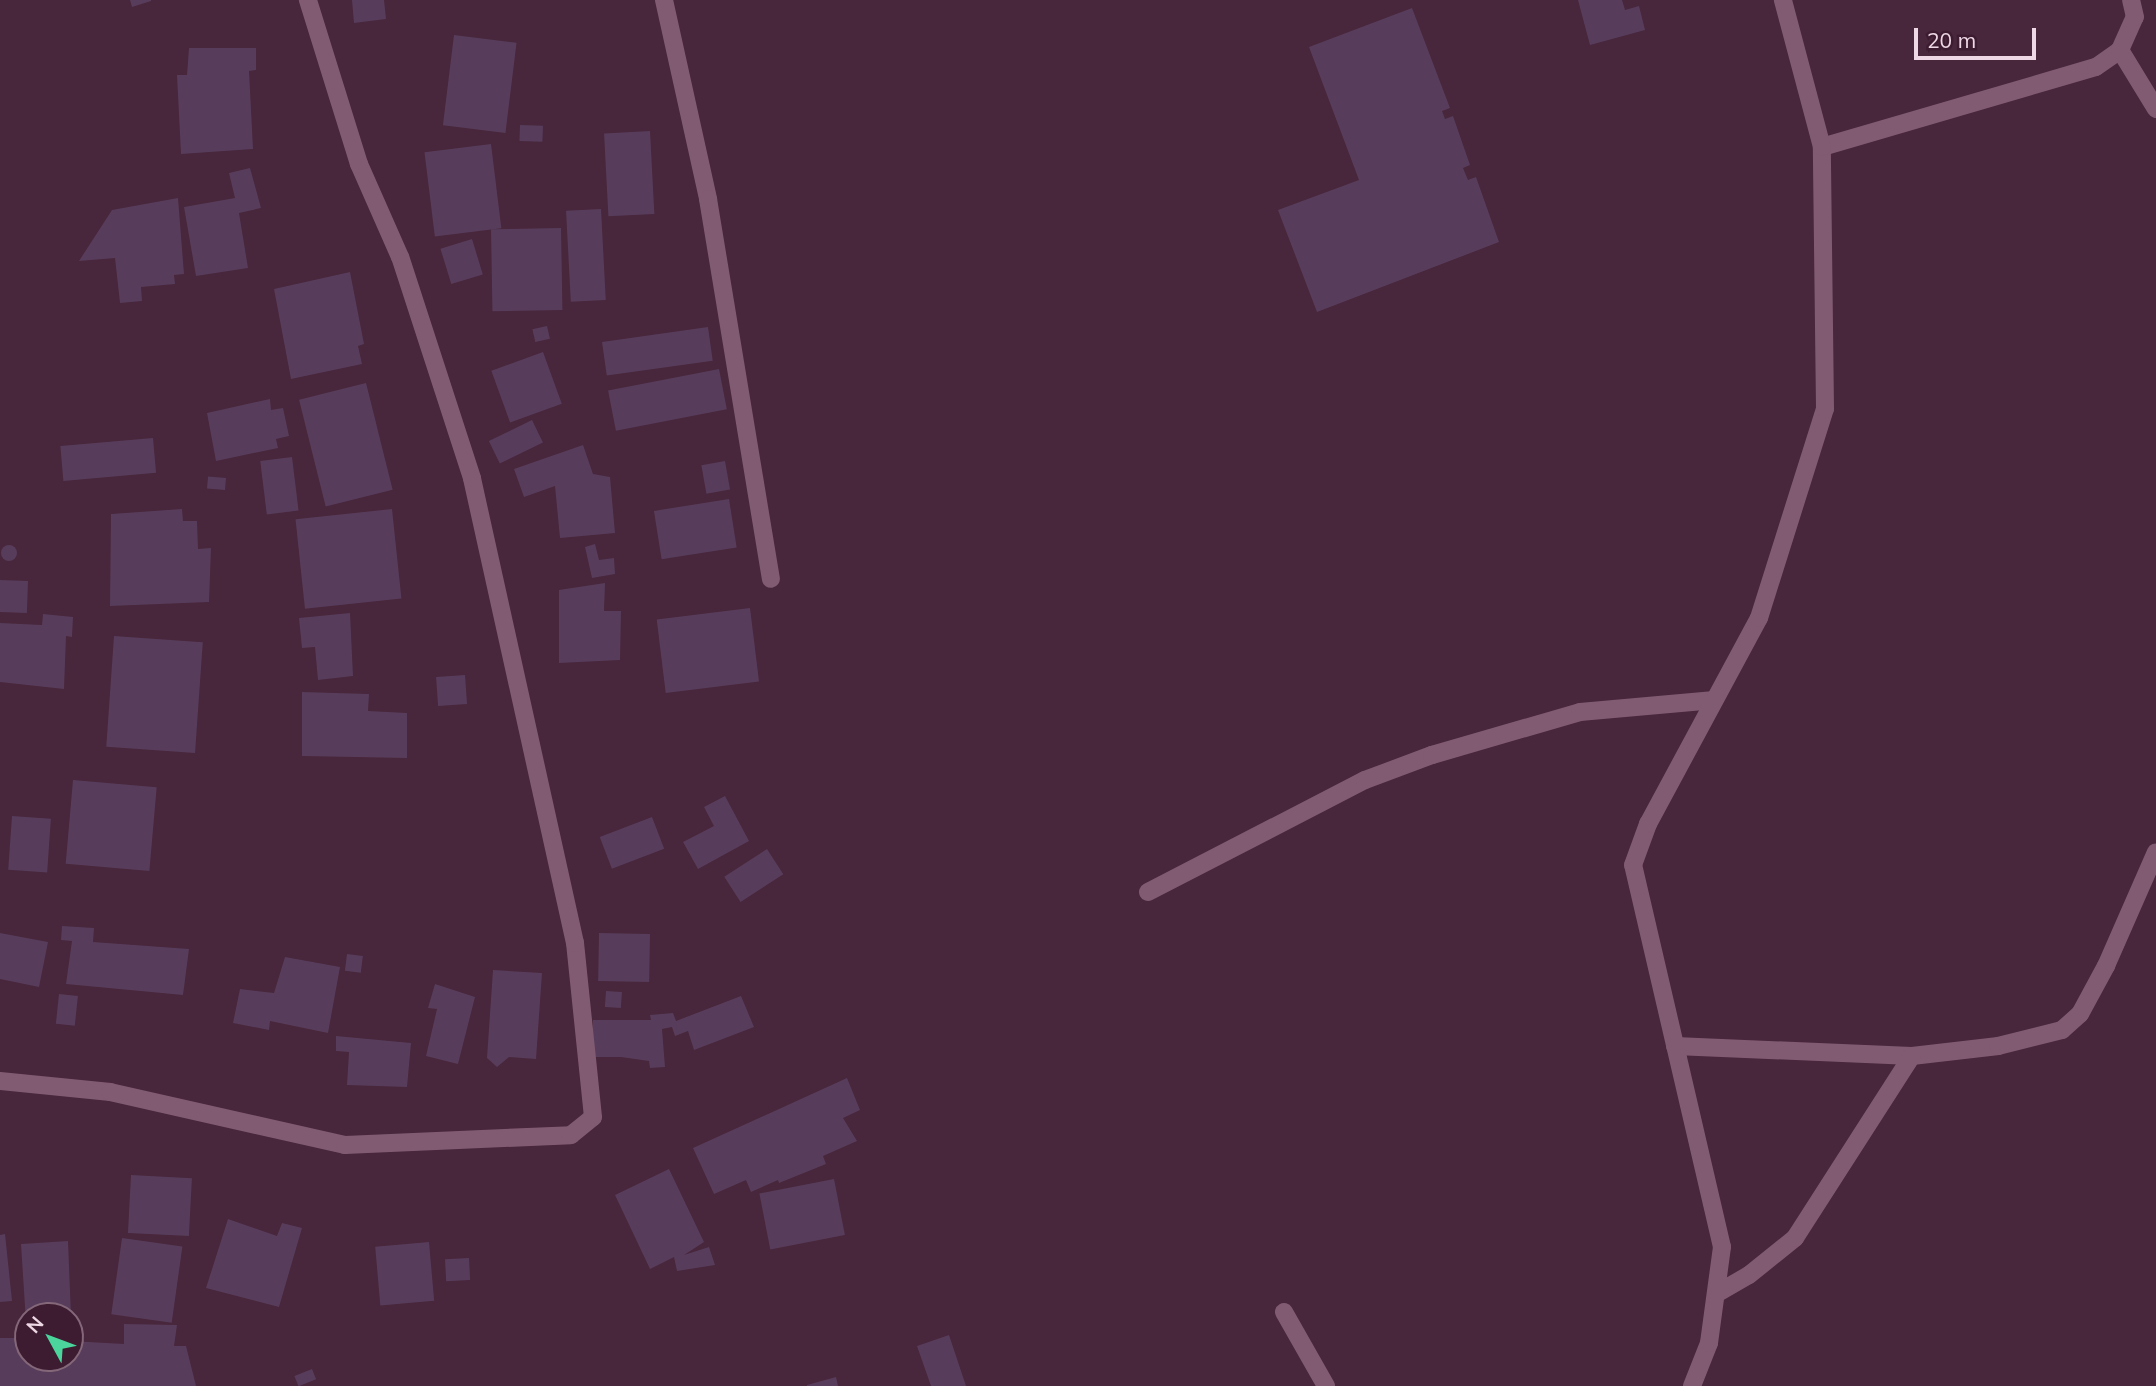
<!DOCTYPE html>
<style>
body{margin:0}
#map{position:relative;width:2156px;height:1386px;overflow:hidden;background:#48263b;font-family:Mulish,sans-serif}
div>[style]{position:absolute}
.building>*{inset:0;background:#573d5b;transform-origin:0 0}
.round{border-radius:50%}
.minor>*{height:18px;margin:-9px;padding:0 9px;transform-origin:9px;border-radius:9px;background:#815b72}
span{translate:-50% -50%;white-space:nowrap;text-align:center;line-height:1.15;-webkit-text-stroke:7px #3d1c31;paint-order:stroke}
.north{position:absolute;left:14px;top:1302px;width:70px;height:70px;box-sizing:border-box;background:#3d1c31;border:2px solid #846779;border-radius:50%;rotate:311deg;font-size:19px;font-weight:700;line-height:28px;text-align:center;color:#eed8e5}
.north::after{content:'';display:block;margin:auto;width:24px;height:32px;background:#4bd49b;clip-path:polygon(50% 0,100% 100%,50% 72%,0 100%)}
.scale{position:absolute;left:1914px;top:28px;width:122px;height:32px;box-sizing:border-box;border:4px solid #eed8e5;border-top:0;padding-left:9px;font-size:21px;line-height:24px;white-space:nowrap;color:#eed8e5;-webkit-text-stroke:5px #3d1c31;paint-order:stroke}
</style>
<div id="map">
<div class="building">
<div style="clip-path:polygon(130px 0,151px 0,151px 1px,132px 7px)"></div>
<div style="clip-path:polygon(352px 0,384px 0,386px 19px,354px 23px)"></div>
<div style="clip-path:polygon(1578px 0,1622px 0,1625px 10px,1639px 6px,1645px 30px,1590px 45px)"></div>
<div style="clip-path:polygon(1412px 8px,1450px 108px,1442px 111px,1445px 119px,1453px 116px,1470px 165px,1463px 168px,1468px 180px,1476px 177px,1499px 242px,1317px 312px,1278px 210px,1359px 180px,1309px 47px)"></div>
<div style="left:454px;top:35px;width:63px;height:91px;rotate:7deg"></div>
<div style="clip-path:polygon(189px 48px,256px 48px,256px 70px,249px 71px,253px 149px,181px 154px,177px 75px,187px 75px)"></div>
<div style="left:520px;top:125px;width:23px;height:16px;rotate:2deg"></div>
<div style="left:650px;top:131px;width:83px;height:46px;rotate:87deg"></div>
<div style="left:491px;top:144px;width:85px;height:67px;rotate:83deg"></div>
<div style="clip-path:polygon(250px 168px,261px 208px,239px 213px,248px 268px,196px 276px,184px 207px,235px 198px,229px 173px)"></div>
<div style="clip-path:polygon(178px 198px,184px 274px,174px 275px,175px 284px,141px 287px,142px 301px,120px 303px,115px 258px,79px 261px,112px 210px)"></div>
<div style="left:601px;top:209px;width:91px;height:35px;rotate:87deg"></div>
<div style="left:561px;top:228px;width:82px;height:70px;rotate:89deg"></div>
<div style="left:472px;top:239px;width:37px;height:33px;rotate:73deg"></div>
<div style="clip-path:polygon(350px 272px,364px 344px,358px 346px,362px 364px,291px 379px,274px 289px)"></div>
<div style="left:547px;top:326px;width:13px;height:15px;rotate:77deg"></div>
<div style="left:708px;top:327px;width:34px;height:107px;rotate:82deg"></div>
<div style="left:543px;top:352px;width:55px;height:55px;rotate:70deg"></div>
<div style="left:719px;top:369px;width:41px;height:113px;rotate:79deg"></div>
<div style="left:366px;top:383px;width:110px;height:69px;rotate:76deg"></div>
<div style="clip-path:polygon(270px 399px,271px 410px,283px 408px,289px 436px,276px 439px,278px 448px,216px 461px,207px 413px)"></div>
<div style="left:532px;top:420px;width:25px;height:48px;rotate:64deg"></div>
<div style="left:153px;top:438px;width:35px;height:93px;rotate:85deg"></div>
<div style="clip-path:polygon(583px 445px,593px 474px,610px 477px,615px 533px,560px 538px,555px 486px,524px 497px,514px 469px)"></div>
<div style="left:292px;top:457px;width:54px;height:32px;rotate:83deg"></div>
<div style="left:725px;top:461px;width:29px;height:24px;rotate:80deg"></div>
<div style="left:226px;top:478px;width:12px;height:18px;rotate:95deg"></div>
<div style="left:729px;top:499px;width:49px;height:76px;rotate:81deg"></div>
<div style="clip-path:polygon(182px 509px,183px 521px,197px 521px,198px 549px,211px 548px,209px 602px,110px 606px,111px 514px)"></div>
<div style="left:392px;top:509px;width:90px;height:97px;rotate:84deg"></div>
<div style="clip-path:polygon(595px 544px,599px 560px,614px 558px,615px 574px,592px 578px,585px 547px)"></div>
<div class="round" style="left:1px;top:545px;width:16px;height:16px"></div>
<div style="left:0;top:580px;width:28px;height:32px;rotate:2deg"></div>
<div style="clip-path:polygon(605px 583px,604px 611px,621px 611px,620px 660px,559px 663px,559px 590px)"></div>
<div style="left:750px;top:608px;width:74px;height:94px;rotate:83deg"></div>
<div style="clip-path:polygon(350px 613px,353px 676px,318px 680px,315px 647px,302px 648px,299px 618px)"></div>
<div style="clip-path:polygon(43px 614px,73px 617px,72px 637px,66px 636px,64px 689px,0 682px,0 623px,42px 625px)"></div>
<div style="left:114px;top:636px;width:89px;height:111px;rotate:4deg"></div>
<div style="left:465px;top:675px;width:29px;height:29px;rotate:86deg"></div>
<div style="clip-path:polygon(302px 692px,369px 694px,368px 711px,407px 713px,407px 758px,302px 756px)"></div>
<div style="left:73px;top:780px;width:84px;height:84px;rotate:5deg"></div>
<div style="clip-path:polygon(725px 796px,749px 841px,698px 869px,683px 842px,714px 826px,704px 807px)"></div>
<div style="left:12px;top:816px;width:39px;height:54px;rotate:4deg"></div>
<div style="left:652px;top:817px;width:34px;height:56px;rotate:69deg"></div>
<div style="left:767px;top:849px;width:30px;height:51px;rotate:57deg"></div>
<div style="clip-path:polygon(62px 926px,94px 928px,93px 942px,189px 949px,183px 995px,66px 984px,72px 941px,61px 940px)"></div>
<div style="clip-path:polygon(0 933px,48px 942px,39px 987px,0 979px)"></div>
<div style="left:650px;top:934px;width:48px;height:51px;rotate:91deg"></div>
<div style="left:347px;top:954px;width:16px;height:17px;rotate:7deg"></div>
<div style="clip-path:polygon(285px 957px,340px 967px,328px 1033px,270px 1021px,269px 1030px,233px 1023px,240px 989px,274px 993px)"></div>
<div style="clip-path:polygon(493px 970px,542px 973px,536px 1059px,509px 1057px,497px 1067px,487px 1058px)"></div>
<div style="clip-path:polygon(435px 984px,475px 997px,458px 1064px,426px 1056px,437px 1009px,428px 1008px)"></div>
<div style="left:606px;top:991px;width:16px;height:16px;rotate:4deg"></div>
<div style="left:59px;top:994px;width:19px;height:30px;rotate:6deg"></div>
<div style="clip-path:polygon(741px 996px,754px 1027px,694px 1050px,688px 1031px,675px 1036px,672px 1027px,662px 1029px,665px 1067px,650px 1068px,649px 1061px,621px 1057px,593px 1057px,593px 1020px,651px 1020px,650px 1015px,673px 1013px,676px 1021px)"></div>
<div style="clip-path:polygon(336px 1036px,411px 1043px,407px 1087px,347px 1085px,349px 1052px,336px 1051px)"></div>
<div style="clip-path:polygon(847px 1078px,860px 1110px,843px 1118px,857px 1141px,823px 1156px,826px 1164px,779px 1183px,778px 1180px,751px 1192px,746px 1180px,714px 1194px,693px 1148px)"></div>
<div style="clip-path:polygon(669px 1169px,704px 1242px,684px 1255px,709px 1247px,715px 1265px,677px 1271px,674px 1257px,650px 1269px,615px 1195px)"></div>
<div style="left:131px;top:1175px;width:61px;height:58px;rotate:3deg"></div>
<div style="left:834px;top:1179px;width:57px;height:76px;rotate:79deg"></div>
<div style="clip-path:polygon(228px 1219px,277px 1236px,282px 1223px,302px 1228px,279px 1307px,206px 1288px)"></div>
<div style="clip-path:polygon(5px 1234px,12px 1301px,0 1302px,0 1235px)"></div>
<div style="left:122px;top:1238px;width:61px;height:77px;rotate:8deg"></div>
<div style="clip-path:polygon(68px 1241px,71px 1316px,28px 1316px,26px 1322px,21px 1244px)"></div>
<div style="left:429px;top:1242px;width:59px;height:54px;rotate:85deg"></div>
<div style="left:469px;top:1258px;width:22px;height:24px;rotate:87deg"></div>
<div style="clip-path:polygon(124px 1324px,177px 1325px,174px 1346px,186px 1346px,196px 1386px,0 1386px,0 1338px,28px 1338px,28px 1358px,70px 1358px,70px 1341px,124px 1344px)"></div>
<div style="clip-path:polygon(949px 1335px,966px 1386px,931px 1386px,917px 1346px)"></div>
<div style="left:312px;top:1369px;width:11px;height:19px;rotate:68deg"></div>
<div style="clip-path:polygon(836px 1377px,838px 1386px,807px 1386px,807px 1385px)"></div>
</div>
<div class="minor">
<div style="left:664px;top:0;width:204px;rotate:77.5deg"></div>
<div style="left:708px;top:199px;width:385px;rotate:80.6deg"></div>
<div style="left:2120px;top:50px;width:69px;rotate:58.6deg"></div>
<div style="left:1822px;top:147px;width:285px;rotate:-16.3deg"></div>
<div style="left:2096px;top:67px;width:29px;rotate:-35deg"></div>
<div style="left:2120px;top:50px;width:36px;rotate:-66deg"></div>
<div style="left:2135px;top:17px;width:17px;rotate:-103deg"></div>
<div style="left:1148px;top:892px;width:244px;rotate:-27.3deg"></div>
<div style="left:1365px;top:780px;width:72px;rotate:-20.5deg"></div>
<div style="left:1432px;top:755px;width:154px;rotate:-16.2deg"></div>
<div style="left:1580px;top:712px;width:135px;rotate:-5.1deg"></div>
<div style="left:1675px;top:1046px;width:237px;rotate:2.4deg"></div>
<div style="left:1912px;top:1056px;width:87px;rotate:-6.6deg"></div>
<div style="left:1998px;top:1046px;width:66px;rotate:-14deg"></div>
<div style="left:2062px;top:1030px;width:24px;rotate:-42deg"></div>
<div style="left:2080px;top:1014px;width:55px;rotate:-61.6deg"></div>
<div style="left:2106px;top:966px;width:124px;rotate:-66.3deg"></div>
<div style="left:0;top:1081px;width:111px;rotate:5.7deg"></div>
<div style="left:110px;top:1092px;width:241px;rotate:12.7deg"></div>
<div style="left:345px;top:1145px;width:226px;rotate:-2.5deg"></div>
<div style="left:571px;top:1135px;width:28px;rotate:-39deg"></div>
<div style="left:593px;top:1117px;width:175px;rotate:-95.9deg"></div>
<div style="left:575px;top:943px;width:476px;rotate:-102.5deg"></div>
<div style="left:472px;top:478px;width:232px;rotate:-108deg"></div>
<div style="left:400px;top:257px;width:102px;rotate:-113.8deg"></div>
<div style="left:359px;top:164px;width:172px;rotate:-107.3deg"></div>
<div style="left:1716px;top:1294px;width:38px;rotate:-30deg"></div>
<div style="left:1749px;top:1275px;width:59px;rotate:-38.8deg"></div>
<div style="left:1795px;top:1238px;width:216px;rotate:-57.3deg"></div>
<div style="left:1284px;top:1312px;width:85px;rotate:60.4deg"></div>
<div style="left:1692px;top:1386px;width:46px;rotate:-68.4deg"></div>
<div style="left:1709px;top:1343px;width:97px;rotate:-82.3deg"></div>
<div style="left:1722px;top:1247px;width:392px;rotate:-103.1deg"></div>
<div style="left:1633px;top:865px;width:44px;rotate:-69.9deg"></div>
<div style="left:1648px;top:824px;width:234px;rotate:-61.7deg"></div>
<div style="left:1759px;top:618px;width:219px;rotate:-72.5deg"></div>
<div style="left:1825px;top:409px;width:262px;rotate:-90.7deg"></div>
<div style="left:1822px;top:147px;width:152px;rotate:-104.9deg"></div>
</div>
<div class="north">N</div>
<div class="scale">20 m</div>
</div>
